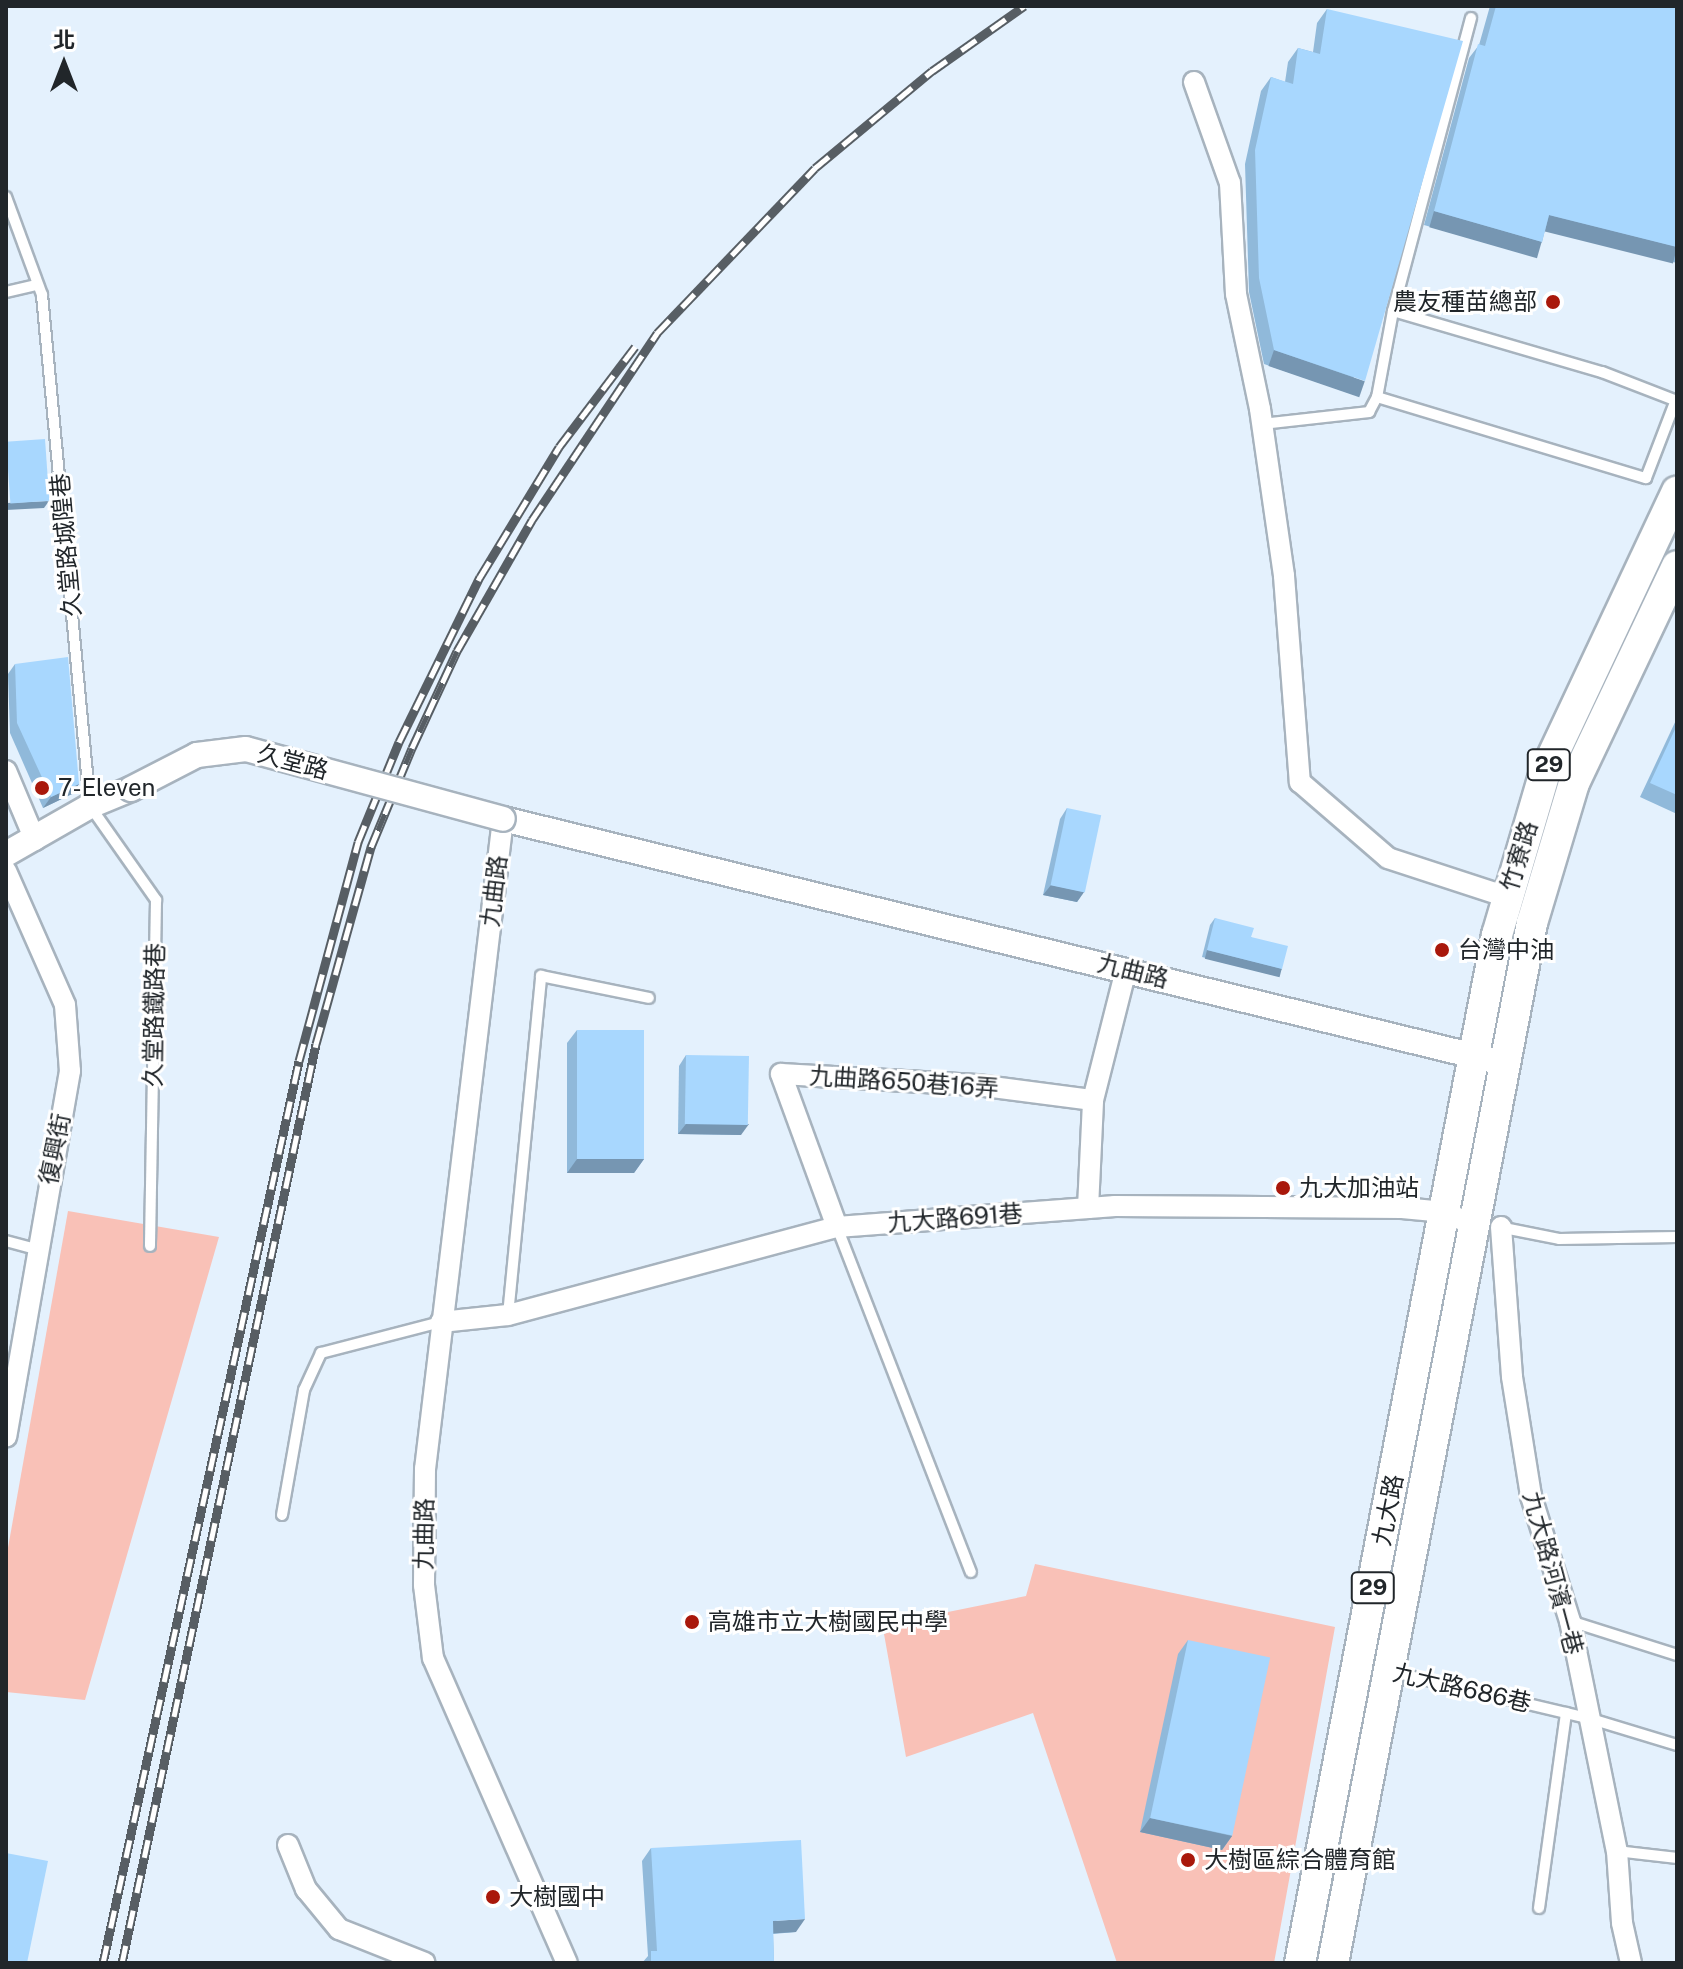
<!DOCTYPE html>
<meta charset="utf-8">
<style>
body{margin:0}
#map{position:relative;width:1683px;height:1969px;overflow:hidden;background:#e4f1fd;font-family:"Public Sans","Noto Sans TC",sans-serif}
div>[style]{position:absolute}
.green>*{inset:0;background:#f9c1b7}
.roads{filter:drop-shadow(2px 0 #a7b3be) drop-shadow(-2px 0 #a7b3be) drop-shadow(0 2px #a7b3be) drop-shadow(0 -2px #a7b3be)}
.service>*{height:10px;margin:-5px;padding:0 5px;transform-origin:5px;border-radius:5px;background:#fff}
.minor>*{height:20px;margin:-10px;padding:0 10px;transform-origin:10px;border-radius:10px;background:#fff}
.tertiary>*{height:24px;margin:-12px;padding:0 12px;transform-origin:12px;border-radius:12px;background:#fff}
.primary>*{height:30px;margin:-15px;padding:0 15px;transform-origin:15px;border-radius:15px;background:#fff}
.rail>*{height:9px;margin-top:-4.5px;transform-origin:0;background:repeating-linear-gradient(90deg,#fff 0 18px,#575e64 0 36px);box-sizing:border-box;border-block:2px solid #575e64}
.bridges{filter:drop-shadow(2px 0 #a7b3be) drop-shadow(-2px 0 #a7b3be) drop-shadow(0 2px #a7b3be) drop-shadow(0 -2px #a7b3be)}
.tertiary-bridge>*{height:24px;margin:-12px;padding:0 12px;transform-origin:12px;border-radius:12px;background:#fff}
.wall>*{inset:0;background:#90b9da}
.shaded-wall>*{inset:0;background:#7696b2;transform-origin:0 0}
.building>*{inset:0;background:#a8d7fe;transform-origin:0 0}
.dots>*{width:22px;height:22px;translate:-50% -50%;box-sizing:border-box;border:4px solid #fff;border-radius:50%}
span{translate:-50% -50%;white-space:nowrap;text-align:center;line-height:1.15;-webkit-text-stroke:6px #fff;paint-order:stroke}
.shield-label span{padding:2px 6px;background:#fff;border:2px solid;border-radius:6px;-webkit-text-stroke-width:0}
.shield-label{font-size:22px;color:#21262a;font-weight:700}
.poi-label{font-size:24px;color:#21262a}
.right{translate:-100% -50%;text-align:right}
.left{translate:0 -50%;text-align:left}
.street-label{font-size:24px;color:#21262a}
.frame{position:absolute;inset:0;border:8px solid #21262a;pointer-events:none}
.north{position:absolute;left:24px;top:24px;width:80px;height:80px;-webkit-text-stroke:6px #fff;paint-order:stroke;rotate:0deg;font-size:22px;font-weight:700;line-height:32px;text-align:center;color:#21262a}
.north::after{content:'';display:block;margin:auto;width:28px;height:36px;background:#21262a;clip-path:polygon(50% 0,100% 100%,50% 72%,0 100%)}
</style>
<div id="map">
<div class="green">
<div style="clip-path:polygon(68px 1211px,219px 1237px,85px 1700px,6px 1692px,6px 1559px)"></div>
<div style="clip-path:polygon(1035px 1564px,1335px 1627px,1274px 1963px,1117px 1963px,1033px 1713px,906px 1757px,884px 1634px,948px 1612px,1026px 1596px)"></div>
</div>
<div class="roads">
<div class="service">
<div style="left:1471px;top:18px;width:303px;rotate:104.9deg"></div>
<div style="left:1393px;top:311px;width:87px;rotate:100.5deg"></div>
<div style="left:1377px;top:397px;width:281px;rotate:16.8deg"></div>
<div style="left:1646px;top:478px;width:84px;rotate:-69deg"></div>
<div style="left:6px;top:197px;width:104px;rotate:69.8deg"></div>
<div style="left:42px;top:295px;width:513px;rotate:84.63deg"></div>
<div style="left:90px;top:806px;width:115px;rotate:54.9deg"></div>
<div style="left:156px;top:900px;width:346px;rotate:91deg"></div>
<div style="left:6px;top:292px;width:32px;rotate:-13deg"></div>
<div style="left:1393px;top:311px;width:218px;rotate:16.3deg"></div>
<div style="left:1602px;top:372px;width:80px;rotate:21.1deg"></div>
<div style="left:1262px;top:424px;width:108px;rotate:-6.4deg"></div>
<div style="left:1369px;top:412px;width:17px;rotate:-62deg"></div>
<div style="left:837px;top:1227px;width:370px;rotate:68.8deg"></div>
<div style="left:1499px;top:1227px;width:61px;rotate:11.3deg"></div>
<div style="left:1559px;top:1239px;width:118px;rotate:-1deg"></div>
<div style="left:6px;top:1241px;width:31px;rotate:15deg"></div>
<div style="left:508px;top:1315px;width:341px;rotate:-84.4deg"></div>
<div style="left:541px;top:976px;width:110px;rotate:11.5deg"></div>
<div style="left:282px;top:1515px;width:127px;rotate:-80deg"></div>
<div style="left:304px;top:1390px;width:41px;rotate:-65.3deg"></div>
<div style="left:321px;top:1353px;width:124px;rotate:-14.5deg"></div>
<div style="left:1570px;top:1621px;width:112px;rotate:17.6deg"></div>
<div style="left:1393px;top:1672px;width:200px;rotate:13.3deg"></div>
<div style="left:1588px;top:1718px;width:93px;rotate:16.9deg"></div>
<div style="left:1617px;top:1851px;width:60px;rotate:6.7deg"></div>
<div style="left:1539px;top:1908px;width:197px;rotate:-82.1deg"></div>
</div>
<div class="minor">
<div style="left:1194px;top:82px;width:107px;rotate:70.4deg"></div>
<div style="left:1230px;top:183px;width:111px;rotate:86.9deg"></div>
<div style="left:1236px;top:294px;width:117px;rotate:78.2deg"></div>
<div style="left:1260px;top:409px;width:169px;rotate:81.8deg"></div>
<div style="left:1284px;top:576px;width:207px;rotate:85.6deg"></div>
<div style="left:1300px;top:782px;width:116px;rotate:40.8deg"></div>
<div style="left:1388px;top:858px;width:125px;rotate:18.1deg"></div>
<div style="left:6px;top:771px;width:75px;rotate:67.2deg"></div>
<div style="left:503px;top:819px;width:655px;rotate:96.84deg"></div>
<div style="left:425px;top:1469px;width:116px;rotate:90.5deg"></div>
<div style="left:424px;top:1585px;width:74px;rotate:83deg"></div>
<div style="left:433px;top:1658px;width:333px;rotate:66.3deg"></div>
<div style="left:6px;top:871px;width:146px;rotate:66.2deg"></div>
<div style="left:65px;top:1005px;width:66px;rotate:85.7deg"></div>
<div style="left:70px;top:1071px;width:371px;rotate:99.9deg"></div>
<div style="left:1088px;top:1208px;width:108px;rotate:-87.3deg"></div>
<div style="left:1093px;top:1100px;width:134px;rotate:-75.8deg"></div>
<div style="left:837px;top:1227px;width:163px;rotate:-110.1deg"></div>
<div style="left:781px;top:1074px;width:196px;rotate:3.2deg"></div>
<div style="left:977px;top:1085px;width:117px;rotate:7.4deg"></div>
<div style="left:1501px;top:1227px;width:150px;rotate:85.8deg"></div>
<div style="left:1512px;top:1377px;width:121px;rotate:80.9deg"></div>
<div style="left:1531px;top:1496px;width:131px;rotate:72.7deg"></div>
<div style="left:1570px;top:1621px;width:235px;rotate:78.5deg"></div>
<div style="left:1617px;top:1851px;width:72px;rotate:86deg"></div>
<div style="left:1622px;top:1923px;width:41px;rotate:77.3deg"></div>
<div style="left:441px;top:1322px;width:67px;rotate:-6deg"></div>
<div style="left:508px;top:1315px;width:341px;rotate:-15deg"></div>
<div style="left:837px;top:1227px;width:279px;rotate:-4.3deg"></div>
<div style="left:1115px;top:1206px;width:287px;rotate:0.4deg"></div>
<div style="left:1402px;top:1208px;width:43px;rotate:5.3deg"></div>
<div style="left:1445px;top:1212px;width:35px;rotate:25deg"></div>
<div style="left:288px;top:1845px;width:48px;rotate:67.8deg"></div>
<div style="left:306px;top:1889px;width:52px;rotate:50.5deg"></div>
<div style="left:339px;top:1929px;width:92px;rotate:21.6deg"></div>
</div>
<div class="tertiary">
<div style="left:503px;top:819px;width:1033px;rotate:13.71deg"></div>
<div style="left:6px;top:854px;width:97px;rotate:-29.7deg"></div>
<div style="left:90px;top:806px;width:44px;rotate:-22.5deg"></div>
</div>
<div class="primary">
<div style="left:1300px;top:1963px;width:1047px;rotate:-79.15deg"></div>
<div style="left:1497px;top:935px;width:170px;rotate:-73.6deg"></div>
<div style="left:1545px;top:772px;width:310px;rotate:-64.8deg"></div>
<div style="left:1333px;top:1963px;width:1059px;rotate:-79.17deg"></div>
<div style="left:1532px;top:923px;width:146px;rotate:-73.3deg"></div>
<div style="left:1574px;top:783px;width:240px;rotate:-64.6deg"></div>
</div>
</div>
<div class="rail">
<div style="left:103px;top:1963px;width:923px;rotate:-77.74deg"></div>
<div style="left:299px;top:1061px;width:227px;rotate:-74.9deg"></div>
<div style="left:358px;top:842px;width:108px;rotate:-67.7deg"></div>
<div style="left:399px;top:742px;width:184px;rotate:-63.9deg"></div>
<div style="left:480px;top:577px;width:152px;rotate:-58.7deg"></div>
<div style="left:559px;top:447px;width:126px;rotate:-52.8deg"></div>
<div style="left:122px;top:1963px;width:939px;rotate:-78.08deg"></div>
<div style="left:316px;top:1044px;width:205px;rotate:-74.4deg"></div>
<div style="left:371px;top:847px;width:107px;rotate:-67.5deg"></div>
<div style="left:412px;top:748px;width:107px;rotate:-65.1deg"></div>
<div style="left:457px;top:651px;width:151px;rotate:-60.2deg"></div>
<div style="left:532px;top:520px;width:225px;rotate:-56.2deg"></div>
<div style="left:657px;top:333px;width:228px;rotate:-46.2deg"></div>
<div style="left:815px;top:168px;width:152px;rotate:-39.7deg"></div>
<div style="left:932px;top:71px;width:113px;rotate:-35.2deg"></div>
</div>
<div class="bridges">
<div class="tertiary-bridge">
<div style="left:131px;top:789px;width:74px;rotate:-27.3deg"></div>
<div style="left:197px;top:755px;width:49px;rotate:-7deg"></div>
<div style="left:246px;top:749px;width:266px;rotate:15.2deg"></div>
</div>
</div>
<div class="wall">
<div style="clip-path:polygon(1490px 6px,1677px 6px,1677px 263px,1545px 230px,1542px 242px,1532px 256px,1424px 225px,1469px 58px,1479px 45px)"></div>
<div style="clip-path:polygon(1327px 9px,1355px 395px,1264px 364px,1249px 292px,1245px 164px,1261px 91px,1271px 77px,1285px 82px,1288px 62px,1298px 48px,1313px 52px,1317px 23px)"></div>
<div style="clip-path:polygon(15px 664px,79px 784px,72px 794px,43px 808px,10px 733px,8px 674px)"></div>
<div style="clip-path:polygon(1677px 718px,1677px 814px,1640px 797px)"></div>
<div style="clip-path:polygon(1067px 808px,1084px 892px,1077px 902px,1043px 895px,1060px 819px)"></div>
<div style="clip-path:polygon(1215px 918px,1251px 937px,1282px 969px,1277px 976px,1202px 957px,1210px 925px)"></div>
<div style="clip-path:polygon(577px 1030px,644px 1159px,634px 1173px,567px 1173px,567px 1043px)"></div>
<div style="clip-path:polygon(686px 1055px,741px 1135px,678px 1134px,679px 1066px)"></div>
<div style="clip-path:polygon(1188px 1640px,1232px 1836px,1222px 1850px,1140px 1832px,1178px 1654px)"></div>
<div style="clip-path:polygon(651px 1848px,796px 1932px,773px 1934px,774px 1963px,642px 1963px,648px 1956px,642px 1861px)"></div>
</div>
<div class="shaded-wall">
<div style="left:1434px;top:211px;width:112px;height:17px;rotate:16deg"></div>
<div style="left:1549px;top:215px;width:132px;height:17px;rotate:14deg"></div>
<div style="left:1274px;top:350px;width:96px;height:17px;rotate:19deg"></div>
<div style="clip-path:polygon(49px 501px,44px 508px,6px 510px,7px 503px)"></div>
<div style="clip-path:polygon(79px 784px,72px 794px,43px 808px,51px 797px)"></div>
<div style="clip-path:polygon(1051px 885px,1084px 892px,1077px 902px,1043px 895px)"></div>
<div style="left:1207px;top:950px;width:77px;height:9px;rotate:14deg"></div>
<div style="clip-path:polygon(686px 1124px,749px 1124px,741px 1135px,678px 1134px)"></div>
<div style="clip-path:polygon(577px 1159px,644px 1159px,634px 1173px,567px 1173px)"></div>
<div style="clip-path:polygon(1150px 1818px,1232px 1836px,1222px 1850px,1140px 1832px)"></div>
<div style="clip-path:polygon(805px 1919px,796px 1932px,763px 1934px,773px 1921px)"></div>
</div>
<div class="building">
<div style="clip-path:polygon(1496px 6px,1677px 6px,1677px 247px,1549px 215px,1542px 242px,1434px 211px,1478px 44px,1485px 46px)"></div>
<div style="clip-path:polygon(1327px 9px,1463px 41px,1365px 381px,1274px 350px,1259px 278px,1255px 150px,1271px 77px,1293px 84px,1298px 48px,1320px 54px)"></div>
<div style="left:45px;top:439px;width:62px;height:39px;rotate:86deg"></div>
<div style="clip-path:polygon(68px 657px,79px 784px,51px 797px,17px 723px,15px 664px)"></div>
<div style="clip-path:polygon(1677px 725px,1677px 795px,1650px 783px)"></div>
<div style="left:1067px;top:808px;width:35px;height:79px;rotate:12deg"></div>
<div style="clip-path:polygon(1215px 918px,1254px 928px,1251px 937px,1288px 946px,1282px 969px,1207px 950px)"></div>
<div style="left:577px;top:1030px;width:67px;height:129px"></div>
<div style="left:686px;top:1055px;width:63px;height:69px;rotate:1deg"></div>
<div style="left:1188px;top:1640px;width:84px;height:182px;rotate:12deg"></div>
<div style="clip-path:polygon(801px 1840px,805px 1919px,773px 1921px,774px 1963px,651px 1963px,651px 1951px,657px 1951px,651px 1848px)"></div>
<div style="clip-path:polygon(6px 1853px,48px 1861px,27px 1963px,6px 1963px)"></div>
</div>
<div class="dots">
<div style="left:1553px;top:302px;background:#a9180b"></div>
<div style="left:42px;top:788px;background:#a9180b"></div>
<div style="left:1442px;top:950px;background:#a9180b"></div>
<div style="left:1283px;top:1188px;background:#a9180b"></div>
<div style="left:692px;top:1622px;background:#a9180b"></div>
<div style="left:1188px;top:1860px;background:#a9180b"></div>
<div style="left:493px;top:1897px;background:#a9180b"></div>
</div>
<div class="shield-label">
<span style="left:1549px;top:765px">29</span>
<span style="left:1373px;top:1588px">29</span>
</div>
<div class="poi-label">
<span class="right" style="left:1537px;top:302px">農友種苗總部</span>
<span class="left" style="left:58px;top:788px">7-Eleven</span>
<span class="left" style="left:1458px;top:950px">台灣中油</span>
<span class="left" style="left:1299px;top:1188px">九大加油站</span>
<span class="left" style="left:708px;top:1622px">高雄市立大樹國民中學</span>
<span class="left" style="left:1204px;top:1860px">大樹區綜合體育館</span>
<span class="left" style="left:509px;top:1897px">大樹國中</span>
</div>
<div class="street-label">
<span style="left:66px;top:545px;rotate:-95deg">久堂路城隍巷</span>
<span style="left:293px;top:762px;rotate:15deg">久堂路</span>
<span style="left:1519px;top:856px;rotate:-73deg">竹寮路</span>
<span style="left:494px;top:891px;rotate:-83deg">九曲路</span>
<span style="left:1133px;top:971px;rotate:14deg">九曲路</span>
<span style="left:154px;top:1015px;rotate:-89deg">久堂路鐵路巷</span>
<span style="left:904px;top:1082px;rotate:4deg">九曲路650巷16弄</span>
<span style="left:55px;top:1149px;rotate:-79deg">復興街</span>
<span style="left:955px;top:1218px;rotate:-4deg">九大路691巷</span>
<span style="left:1388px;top:1510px;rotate:-79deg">九大路</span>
<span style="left:424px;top:1534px;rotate:-89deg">九曲路</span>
<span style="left:1553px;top:1573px;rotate:75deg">九大路河濱一巷</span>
<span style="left:1462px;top:1688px;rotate:13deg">九大路686巷</span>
</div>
<div class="frame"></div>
<div class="north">北</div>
</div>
